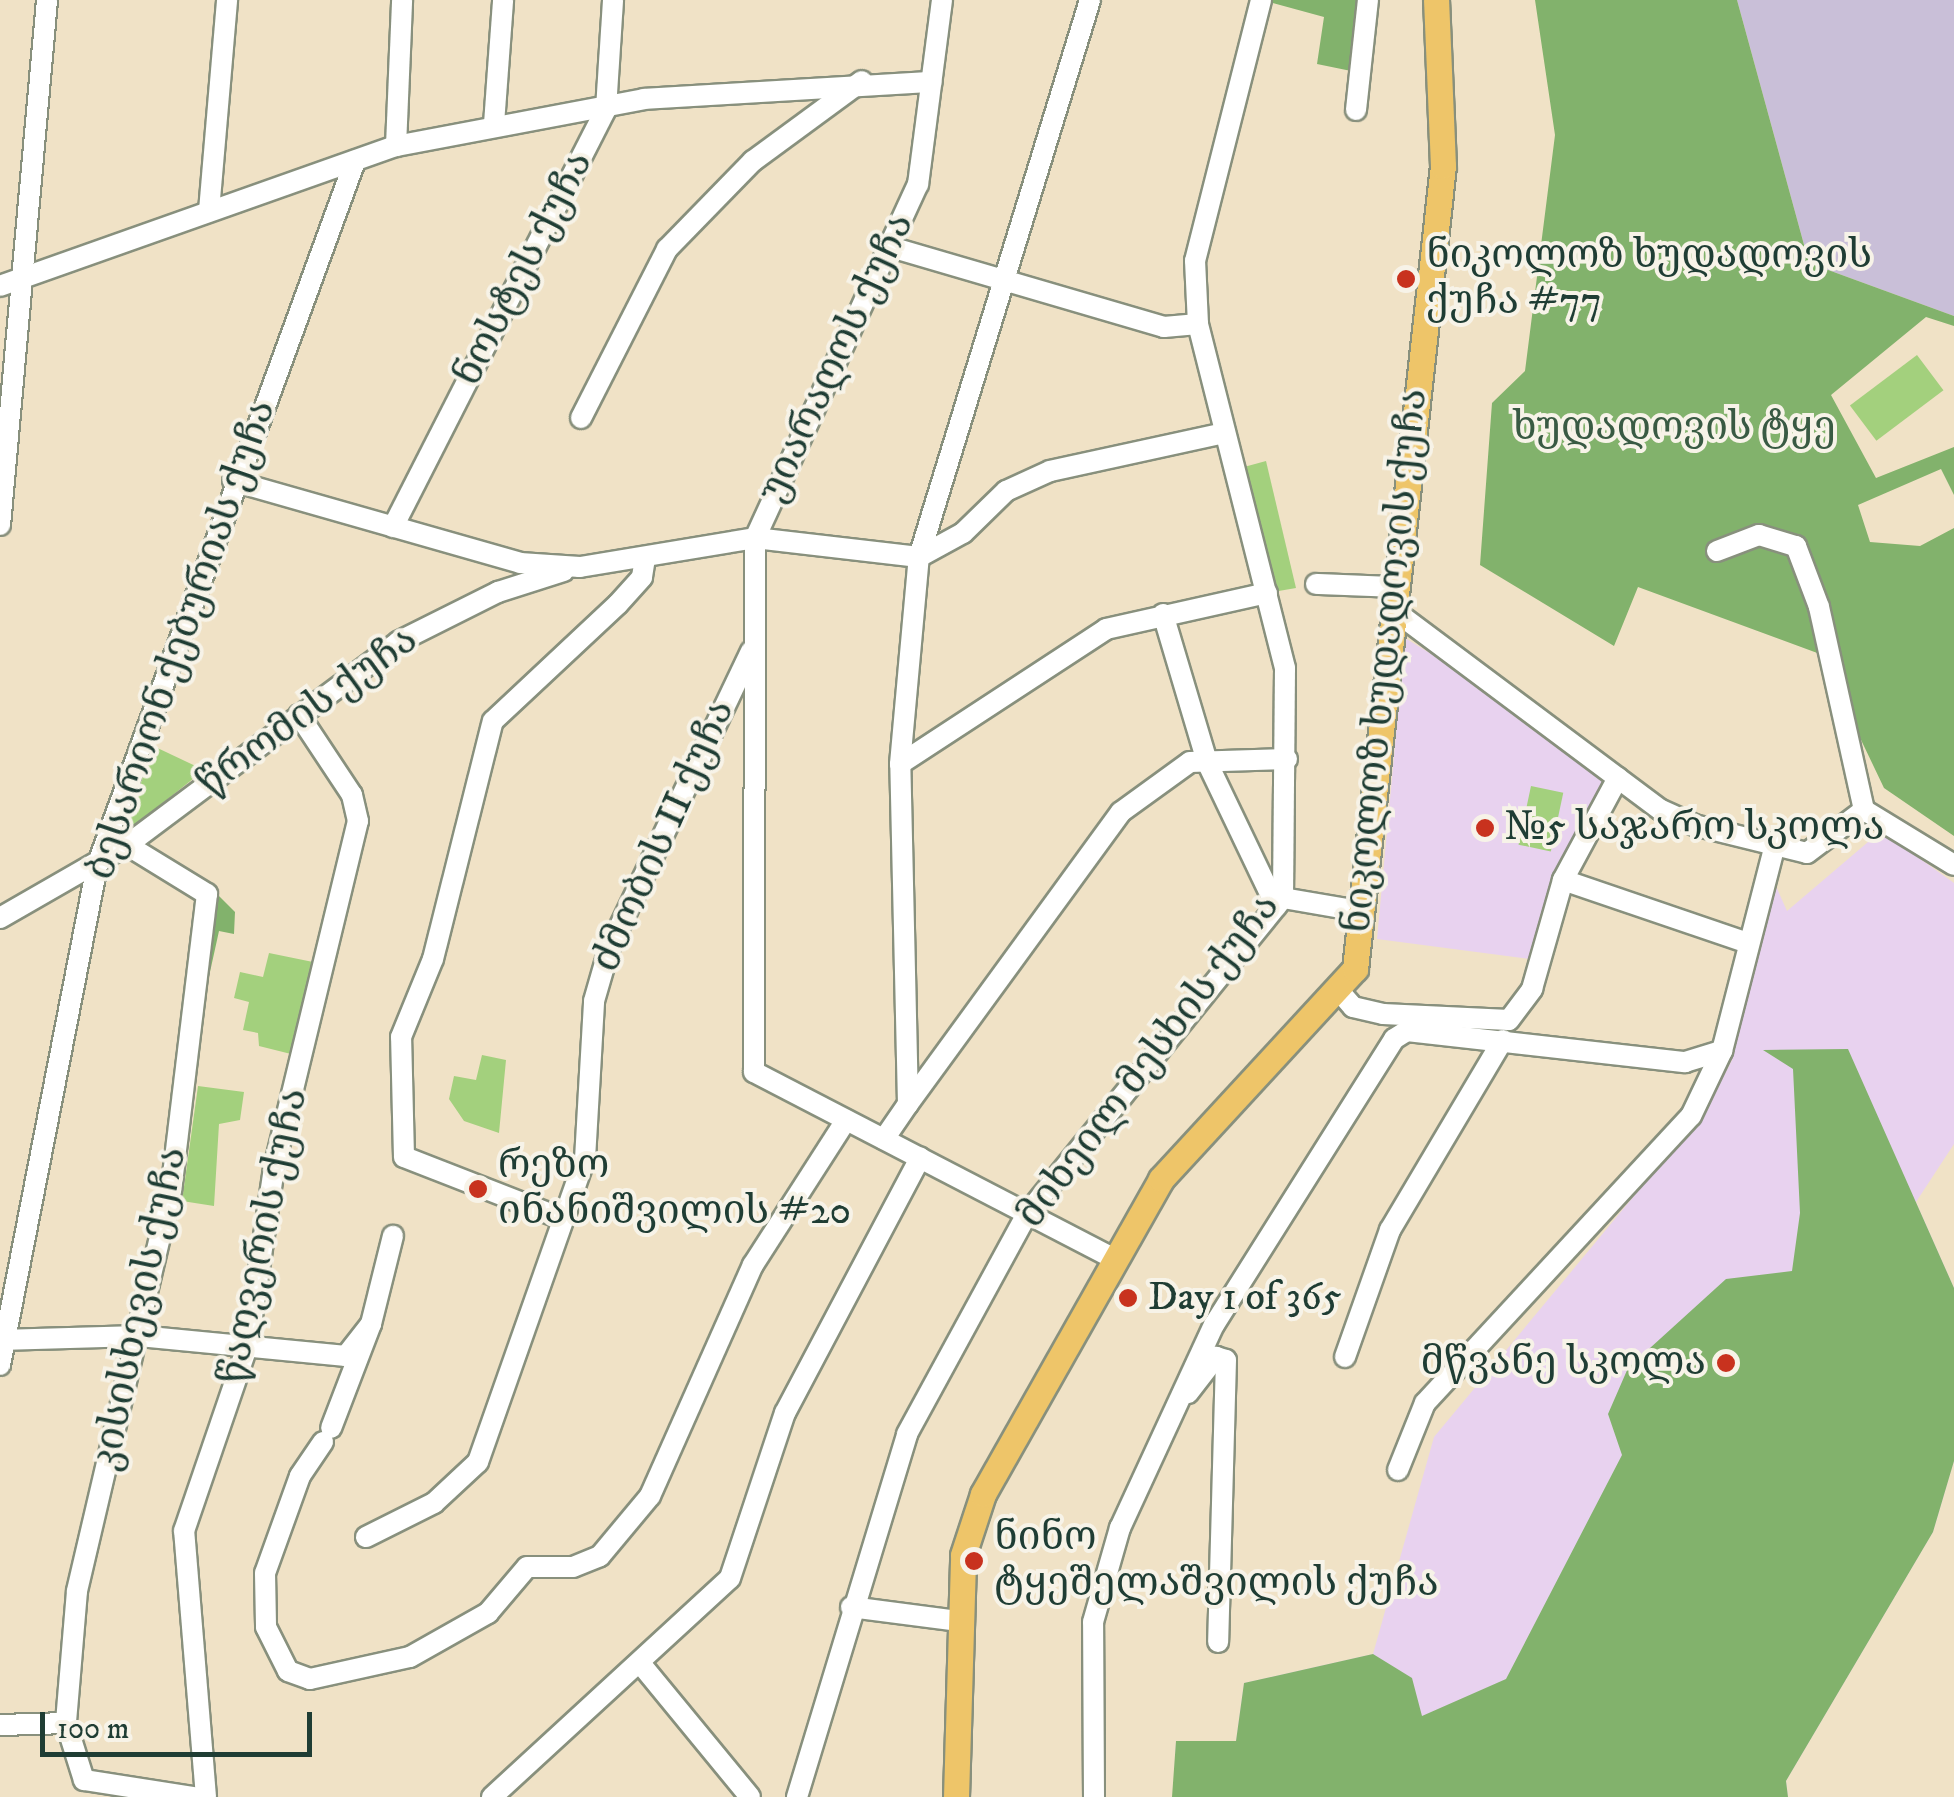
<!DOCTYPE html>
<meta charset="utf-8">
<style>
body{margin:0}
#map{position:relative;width:1954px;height:1797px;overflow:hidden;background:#f0e2c6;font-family:"IM FELL DW Pica","Noto Serif Georgian",serif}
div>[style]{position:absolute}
.built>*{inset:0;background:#e8d2ef}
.industrial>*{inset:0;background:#c9bfd8}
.green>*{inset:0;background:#a3d07d;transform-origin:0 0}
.forest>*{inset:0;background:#82b26c}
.roads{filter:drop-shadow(2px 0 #88907d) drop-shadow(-2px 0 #88907d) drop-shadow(0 2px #88907d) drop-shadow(0 -2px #88907d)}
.minor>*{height:20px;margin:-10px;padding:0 10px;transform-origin:10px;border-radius:10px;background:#fff}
.major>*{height:25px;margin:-12.5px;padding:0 12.5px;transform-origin:12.5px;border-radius:12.5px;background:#eec569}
.dots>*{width:28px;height:28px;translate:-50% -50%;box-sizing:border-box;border:5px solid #f7f3e8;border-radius:50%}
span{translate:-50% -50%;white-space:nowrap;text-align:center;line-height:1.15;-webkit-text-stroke:8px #f7f3e8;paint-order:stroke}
.poi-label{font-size:40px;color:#1f3d34}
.left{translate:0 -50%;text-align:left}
.right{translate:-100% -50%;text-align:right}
.street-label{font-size:40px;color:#1f3d34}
.park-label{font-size:40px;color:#395a43}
.scale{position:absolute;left:40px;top:1712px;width:272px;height:45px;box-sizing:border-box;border:5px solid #1f3d34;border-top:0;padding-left:12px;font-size:30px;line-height:35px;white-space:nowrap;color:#1f3d34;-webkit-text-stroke:8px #f7f3e8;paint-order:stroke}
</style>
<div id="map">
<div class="built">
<div style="clip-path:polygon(1405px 638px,1546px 724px,1610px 778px,1538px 960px,1377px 939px)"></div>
<div style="clip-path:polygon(1881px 831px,1954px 883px,1954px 1144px,1916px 1202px,1954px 1288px,1954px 1461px,1933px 1532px,1786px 1781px,1788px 1797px,1173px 1797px,1176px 1741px,1236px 1741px,1244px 1683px,1373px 1654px,1434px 1437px,1707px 1108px,1732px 1060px,1775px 884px,1787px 911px)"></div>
</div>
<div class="industrial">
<div style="clip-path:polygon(1737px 0,1954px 0,1954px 316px,1809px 263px)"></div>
</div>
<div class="green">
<div style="left:1917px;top:355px;width:44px;height:84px;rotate:53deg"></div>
<div style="clip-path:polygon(1266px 461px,1296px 588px,1267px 593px,1233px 470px)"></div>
<div style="clip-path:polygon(149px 744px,204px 770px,128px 831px,121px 824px)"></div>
<div style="left:1531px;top:786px;width:33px;height:60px;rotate:12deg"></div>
<div style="clip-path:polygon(269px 953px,313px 962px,295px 1055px,259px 1046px,258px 1033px,243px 1030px,249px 1002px,234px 998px,240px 972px,263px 977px)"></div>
<div style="clip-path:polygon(482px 1055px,506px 1060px,499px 1133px,464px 1121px,449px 1099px,454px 1076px,476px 1080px)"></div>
<div style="clip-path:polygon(198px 1086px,244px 1092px,240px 1120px,219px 1124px,214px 1206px,182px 1201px)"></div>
</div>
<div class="forest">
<div style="clip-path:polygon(1262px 0,1368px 0,1356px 72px,1317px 64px,1324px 17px)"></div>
<div style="clip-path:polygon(1535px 0,1737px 0,1809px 263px,1954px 316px,1954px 326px,1926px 317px,1831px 395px,1876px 478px,1954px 447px,1954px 495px,1941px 469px,1858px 505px,1870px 542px,1920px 546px,1954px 528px,1954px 836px,1884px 788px,1820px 654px,1638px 587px,1614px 646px,1480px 565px,1492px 403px,1525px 371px,1555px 135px)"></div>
<div style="clip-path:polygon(204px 881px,235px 912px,234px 934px,219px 931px,199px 1022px)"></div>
<div style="clip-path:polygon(1848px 1049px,1954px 1288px,1954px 1461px,1933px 1532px,1786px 1781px,1788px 1797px,1172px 1797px,1176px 1741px,1236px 1741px,1244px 1683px,1373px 1654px,1412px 1678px,1422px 1716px,1506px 1679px,1622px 1455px,1608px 1414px,1628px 1368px,1726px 1279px,1792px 1271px,1800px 1213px,1793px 1069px,1763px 1050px)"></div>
</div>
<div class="roads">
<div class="minor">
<div style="left:942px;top:0;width:186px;rotate:97.4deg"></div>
<div style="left:918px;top:184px;width:390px;rotate:114.7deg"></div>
<div style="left:755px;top:538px;width:534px;rotate:90.11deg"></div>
<div style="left:754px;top:1072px;width:402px;rotate:27.4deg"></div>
<div style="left:1356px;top:110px;width:111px;rotate:-83.8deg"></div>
<div style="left:494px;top:124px;width:124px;rotate:-85.8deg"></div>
<div style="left:396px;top:146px;width:146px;rotate:-87.6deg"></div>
<div style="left:209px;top:211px;width:212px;rotate:-85.1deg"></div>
<div style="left:894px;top:248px;width:281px;rotate:16.3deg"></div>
<div style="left:1164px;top:327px;width:34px;rotate:-5deg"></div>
<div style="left:0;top:286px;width:420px;rotate:-19.5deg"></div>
<div style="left:396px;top:146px;width:252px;rotate:-10.7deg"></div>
<div style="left:644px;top:99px;width:288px;rotate:-3.4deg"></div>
<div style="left:581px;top:418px;width:190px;rotate:-63deg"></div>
<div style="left:667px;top:249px;width:123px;rotate:-45.7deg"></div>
<div style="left:753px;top:161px;width:135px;rotate:-36.3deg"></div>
<div style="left:233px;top:481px;width:298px;rotate:15.9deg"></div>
<div style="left:520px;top:563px;width:60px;rotate:3.8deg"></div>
<div style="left:580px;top:567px;width:177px;rotate:-9.4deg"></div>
<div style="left:755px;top:538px;width:165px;rotate:6.6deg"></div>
<div style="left:919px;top:557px;width:50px;rotate:-28.6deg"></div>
<div style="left:963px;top:533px;width:60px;rotate:-44.3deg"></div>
<div style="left:1006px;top:491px;width:48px;rotate:-24.4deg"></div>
<div style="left:1050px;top:471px;width:179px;rotate:-12.3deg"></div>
<div style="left:0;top:525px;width:527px;rotate:-84.88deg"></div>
<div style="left:393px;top:527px;width:469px;rotate:-63deg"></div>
<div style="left:606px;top:109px;width:109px;rotate:-86.3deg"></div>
<div style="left:1717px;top:551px;width:45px;rotate:-20.9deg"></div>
<div style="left:1759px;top:535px;width:39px;rotate:17deg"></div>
<div style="left:1796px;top:546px;width:65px;rotate:69.3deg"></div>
<div style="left:1819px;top:607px;width:208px;rotate:77.5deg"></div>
<div style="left:1316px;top:584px;width:78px;rotate:2.2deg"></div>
<div style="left:1392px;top:609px;width:336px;rotate:36.8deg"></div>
<div style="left:1661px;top:810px;width:36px;rotate:24deg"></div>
<div style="left:1694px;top:825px;width:116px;rotate:13.9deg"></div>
<div style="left:1807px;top:853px;width:71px;rotate:-37deg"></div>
<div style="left:1163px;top:614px;width:154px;rotate:73.4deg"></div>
<div style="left:1207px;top:762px;width:160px;rotate:64.4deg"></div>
<div style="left:900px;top:764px;width:246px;rotate:-33.2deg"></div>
<div style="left:1106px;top:629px;width:165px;rotate:-12.6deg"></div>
<div style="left:1864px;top:810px;width:105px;rotate:31.4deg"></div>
<div style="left:127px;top:845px;width:94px;rotate:31.5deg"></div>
<div style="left:207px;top:894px;width:298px;rotate:96.9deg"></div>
<div style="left:171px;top:1190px;width:412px;rotate:103.2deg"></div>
<div style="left:77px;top:1591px;width:132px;rotate:94.8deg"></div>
<div style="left:66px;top:1723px;width:60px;rotate:72.5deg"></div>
<div style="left:84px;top:1780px;width:111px;rotate:8.8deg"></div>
<div style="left:1563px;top:880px;width:192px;rotate:18.8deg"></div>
<div style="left:1283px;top:898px;width:82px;rotate:9.8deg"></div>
<div style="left:0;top:918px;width:146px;rotate:-29.9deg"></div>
<div style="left:127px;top:845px;width:339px;rotate:-36.8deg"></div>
<div style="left:398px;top:642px;width:112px;rotate:-26.6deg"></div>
<div style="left:498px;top:592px;width:69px;rotate:-17.7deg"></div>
<div style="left:1340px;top:992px;width:20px;rotate:49deg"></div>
<div style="left:1353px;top:1007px;width:31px;rotate:13deg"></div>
<div style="left:1383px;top:1014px;width:126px;rotate:2.7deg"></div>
<div style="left:1509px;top:1020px;width:39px;rotate:-53deg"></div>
<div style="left:1532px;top:989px;width:113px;rotate:-74.1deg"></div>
<div style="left:1563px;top:880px;width:116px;rotate:-61.7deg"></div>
<div style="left:908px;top:1104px;width:361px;rotate:-53.9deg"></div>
<div style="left:1121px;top:812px;width:85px;rotate:-35.9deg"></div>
<div style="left:1190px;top:762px;width:97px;rotate:-1.8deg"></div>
<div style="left:884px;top:1139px;width:42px;rotate:-55.6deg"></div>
<div style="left:908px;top:1104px;width:340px;rotate:-91.3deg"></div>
<div style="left:900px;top:764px;width:208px;rotate:-84.8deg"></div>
<div style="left:919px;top:557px;width:583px;rotate:-72.93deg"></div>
<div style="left:558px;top:1217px;width:165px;rotate:-158.7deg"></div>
<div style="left:404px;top:1157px;width:120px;rotate:-91.4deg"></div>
<div style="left:401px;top:1037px;width:84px;rotate:-67.7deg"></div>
<div style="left:433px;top:959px;width:245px;rotate:-75.9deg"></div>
<div style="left:493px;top:721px;width:171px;rotate:-43.1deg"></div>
<div style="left:618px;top:604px;width:36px;rotate:-48deg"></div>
<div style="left:642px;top:577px;width:20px;rotate:-81deg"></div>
<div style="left:371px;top:1324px;width:91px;rotate:-76deg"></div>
<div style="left:0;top:1340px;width:139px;rotate:-1.6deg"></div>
<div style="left:139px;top:1336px;width:208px;rotate:5.5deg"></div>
<div style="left:346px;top:1356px;width:41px;rotate:-52deg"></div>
<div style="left:371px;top:1324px;width:111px;rotate:111deg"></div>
<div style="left:1345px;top:1357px;width:135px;rotate:-70.5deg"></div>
<div style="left:1390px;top:1230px;width:221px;rotate:-59.3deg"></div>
<div style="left:0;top:1365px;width:508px;rotate:-79deg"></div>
<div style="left:97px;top:866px;width:751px;rotate:-69.9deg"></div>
<div style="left:1188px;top:1393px;width:46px;rotate:-52.1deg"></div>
<div style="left:1216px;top:1357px;width:10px;rotate:17deg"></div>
<div style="left:1226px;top:1360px;width:282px;rotate:91.6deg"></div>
<div style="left:323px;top:1442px;width:41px;rotate:124.1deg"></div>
<div style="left:300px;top:1476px;width:103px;rotate:109.8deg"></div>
<div style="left:265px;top:1573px;width:54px;rotate:88.9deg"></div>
<div style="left:266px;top:1627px;width:49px;rotate:63.4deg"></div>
<div style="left:288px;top:1671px;width:23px;rotate:20deg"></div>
<div style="left:310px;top:1679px;width:102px;rotate:-12.4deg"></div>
<div style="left:410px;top:1657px;width:90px;rotate:-29.4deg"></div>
<div style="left:488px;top:1613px;width:60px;rotate:-49.7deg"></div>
<div style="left:527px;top:1567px;width:46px"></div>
<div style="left:573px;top:1567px;width:29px;rotate:-22deg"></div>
<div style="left:600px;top:1556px;width:78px;rotate:-50.2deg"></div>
<div style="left:650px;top:1496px;width:253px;rotate:-66deg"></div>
<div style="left:753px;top:1265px;width:172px;rotate:-57.3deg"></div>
<div style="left:1398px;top:1470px;width:72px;rotate:-68.1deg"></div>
<div style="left:1425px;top:1403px;width:391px;rotate:-47.2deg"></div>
<div style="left:1691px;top:1116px;width:72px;rotate:-64.5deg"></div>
<div style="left:1722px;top:1051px;width:205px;rotate:-75.6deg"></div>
<div style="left:366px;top:1537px;width:76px;rotate:-26.6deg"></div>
<div style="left:434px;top:1503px;width:60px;rotate:-43deg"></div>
<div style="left:478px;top:1462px;width:321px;rotate:-70.6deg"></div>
<div style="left:585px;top:1159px;width:158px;rotate:-86.7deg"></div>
<div style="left:594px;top:1001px;width:54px;rotate:-73.9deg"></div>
<div style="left:609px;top:949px;width:330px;rotate:-64.5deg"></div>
<div style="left:851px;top:1607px;width:109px;rotate:7.4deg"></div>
<div style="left:640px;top:1663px;width:173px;rotate:50.6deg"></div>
<div style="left:0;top:1725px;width:66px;rotate:-1.7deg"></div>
<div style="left:206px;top:1797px;width:267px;rotate:-94.7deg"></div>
<div style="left:184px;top:1531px;width:198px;rotate:-71.1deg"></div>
<div style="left:248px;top:1344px;width:178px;rotate:-81.6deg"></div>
<div style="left:274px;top:1168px;width:357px;rotate:-76.4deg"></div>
<div style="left:358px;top:821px;width:27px;rotate:-103deg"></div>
<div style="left:352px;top:795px;width:96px;rotate:-123.5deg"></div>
<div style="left:492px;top:1797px;width:323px;rotate:-42.6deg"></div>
<div style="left:730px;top:1578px;width:174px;rotate:-71.6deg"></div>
<div style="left:785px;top:1413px;width:289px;rotate:-62.1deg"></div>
<div style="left:797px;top:1797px;width:379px;rotate:-73.1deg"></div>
<div style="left:907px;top:1434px;width:251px;rotate:-61.4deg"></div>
<div style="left:1027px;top:1214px;width:407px;rotate:-51deg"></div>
<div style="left:1283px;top:898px;width:230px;rotate:-89.5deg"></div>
<div style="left:1285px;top:668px;width:355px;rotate:-104.2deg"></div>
<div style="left:1198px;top:324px;width:63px;rotate:-92.7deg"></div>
<div style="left:1195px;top:261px;width:269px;rotate:-75.8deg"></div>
<div style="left:1094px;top:1797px;width:175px;rotate:-90.3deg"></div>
<div style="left:1093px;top:1622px;width:98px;rotate:-74deg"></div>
<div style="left:1120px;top:1528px;width:224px;rotate:-65.2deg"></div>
<div style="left:1214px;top:1325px;width:338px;rotate:-57.8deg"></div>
<div style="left:1394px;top:1039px;width:15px;rotate:-32deg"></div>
<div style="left:1407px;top:1031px;width:280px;rotate:6.4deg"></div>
<div style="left:1685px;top:1062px;width:39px;rotate:-17deg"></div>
</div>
<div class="major">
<div style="left:956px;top:1797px;width:242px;rotate:-88.3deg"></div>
<div style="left:963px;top:1555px;width:64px;rotate:-71.8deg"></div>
<div style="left:983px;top:1494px;width:362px;rotate:-60.5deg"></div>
<div style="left:1161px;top:1179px;width:286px;rotate:-47.3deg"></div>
<div style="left:1355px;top:969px;width:808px;rotate:-83.75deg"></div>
<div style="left:1443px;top:166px;width:166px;rotate:-92.4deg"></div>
</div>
</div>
<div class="dots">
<div style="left:1406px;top:279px;background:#c8321e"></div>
<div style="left:1485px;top:828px;background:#c8321e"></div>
<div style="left:478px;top:1189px;background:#c8321e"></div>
<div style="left:1128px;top:1298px;background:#c8321e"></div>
<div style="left:1726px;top:1363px;background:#c8321e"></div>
<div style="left:974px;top:1561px;background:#c8321e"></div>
</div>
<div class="poi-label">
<span class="left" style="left:1426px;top:279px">ნიკოლოზ ხუდადოვის<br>ქუჩა #77</span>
<span class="left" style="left:1505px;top:828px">№5 საჯარო სკოლა</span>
<span class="left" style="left:498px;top:1189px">რეზო<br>ინანიშვილის #20</span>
<span class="left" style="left:1148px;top:1298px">Day 1 of 365</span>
<span class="right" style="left:1706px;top:1363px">მწვანე სკოლა</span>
<span class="left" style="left:994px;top:1561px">ნინო<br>ტყეშელაშვილის ქუჩა</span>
</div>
<div class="street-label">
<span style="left:524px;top:269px;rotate:-63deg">ნოსტეს ქუჩა</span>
<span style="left:837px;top:358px;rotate:-65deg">უიარაღოს ქუჩა</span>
<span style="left:182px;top:640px;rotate:-71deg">ბესარიონ ქებურიას ქუჩა</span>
<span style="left:1386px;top:661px;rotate:-84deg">ნიკოლოზ ხუდადოვის ქუჩა</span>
<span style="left:308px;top:712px;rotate:-36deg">წრომის ქუჩა</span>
<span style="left:664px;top:836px;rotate:-66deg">ძმობის II ქუჩა</span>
<span style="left:1149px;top:1061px;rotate:-53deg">მიხეილ მესხის ქუჩა</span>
<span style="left:264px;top:1236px;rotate:-78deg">წაღვერის ქუჩა</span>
<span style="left:140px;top:1309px;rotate:-78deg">კისისხევის ქუჩა</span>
</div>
<div class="park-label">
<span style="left:1674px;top:428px">ხუდადოვის ტყე</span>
</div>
<div class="scale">100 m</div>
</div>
